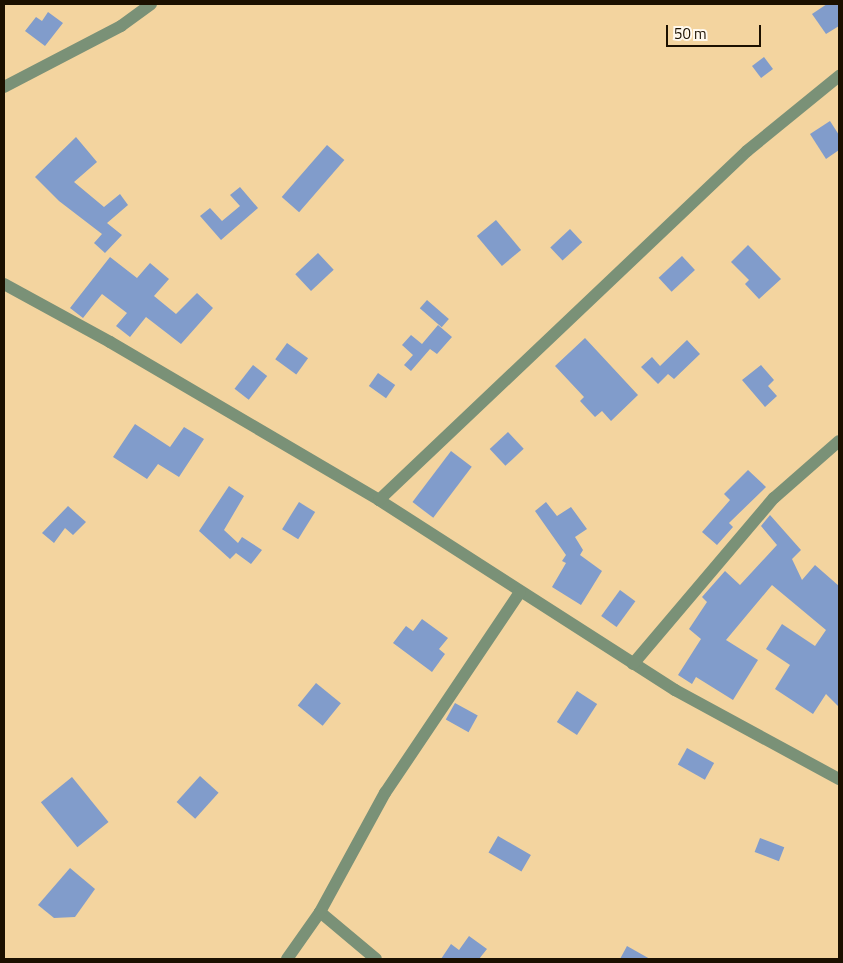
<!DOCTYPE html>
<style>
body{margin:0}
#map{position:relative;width:843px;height:963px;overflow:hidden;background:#f3d49f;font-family:"Titillium Web",sans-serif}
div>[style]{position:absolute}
.building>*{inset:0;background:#819ccb;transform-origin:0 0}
.minor>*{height:12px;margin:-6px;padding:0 6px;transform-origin:6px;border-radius:6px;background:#7a9177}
span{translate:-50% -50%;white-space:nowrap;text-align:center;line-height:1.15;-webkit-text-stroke:4.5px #fff9ee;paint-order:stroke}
.frame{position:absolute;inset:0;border:5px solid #1b1000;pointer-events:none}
.scale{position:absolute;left:666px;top:25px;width:95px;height:22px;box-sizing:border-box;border:2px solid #1b1000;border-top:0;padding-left:6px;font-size:15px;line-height:18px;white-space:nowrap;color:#1b1000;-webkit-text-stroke:4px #fff9ee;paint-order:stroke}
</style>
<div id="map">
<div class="building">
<div style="clip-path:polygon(827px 4px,839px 4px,839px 26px,826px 34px,812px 14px)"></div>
<div style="clip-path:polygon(48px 12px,63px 23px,45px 46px,25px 31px,36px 17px,42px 21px)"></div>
<div style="left:764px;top:57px;width:15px;height:15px;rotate:53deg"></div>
<div style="clip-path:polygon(830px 121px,839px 135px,839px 150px,826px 159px,810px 134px)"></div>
<div style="clip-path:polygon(76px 137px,97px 162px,74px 182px,104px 207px,120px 194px,128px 205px,107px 223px,122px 235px,105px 253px,94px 243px,102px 234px,59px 201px,35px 177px)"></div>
<div style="left:327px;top:145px;width:23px;height:69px;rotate:41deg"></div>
<div style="clip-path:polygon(240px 187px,258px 208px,221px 240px,200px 216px,210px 208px,222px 221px,240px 206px,230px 195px)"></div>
<div style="left:496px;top:220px;width:39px;height:25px;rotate:50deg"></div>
<div style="left:570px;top:229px;width:18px;height:27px;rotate:47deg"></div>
<div style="clip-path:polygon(748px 245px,781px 279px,759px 299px,745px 284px,749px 280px,731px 262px)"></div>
<div style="left:318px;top:253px;width:23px;height:31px;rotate:47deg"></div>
<div style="left:682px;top:256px;width:19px;height:32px;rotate:47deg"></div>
<div style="clip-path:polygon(110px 257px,137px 278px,150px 263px,169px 279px,154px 296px,176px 314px,197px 293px,213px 308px,181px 344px,146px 317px,130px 337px,116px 326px,127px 313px,102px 294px,83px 318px,70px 308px)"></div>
<div style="left:427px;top:300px;width:29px;height:11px;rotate:41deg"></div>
<div style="clip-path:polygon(438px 325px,452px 337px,437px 354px,430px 349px,411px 371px,404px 365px,413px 355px,402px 345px,411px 335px,422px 344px)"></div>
<div style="clip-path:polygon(585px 338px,638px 395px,611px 421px,602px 411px,595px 417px,580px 401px,584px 397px,555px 366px)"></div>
<div style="clip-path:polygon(687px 340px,700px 354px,674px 379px,668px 374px,658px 384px,641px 367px,652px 357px,660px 366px)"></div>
<div style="left:287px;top:343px;width:26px;height:20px;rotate:36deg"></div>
<div style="left:253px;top:365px;width:18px;height:30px;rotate:38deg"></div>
<div style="clip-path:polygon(761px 365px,774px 380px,768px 386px,777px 396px,765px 407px,742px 380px)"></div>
<div style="left:378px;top:373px;width:21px;height:16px;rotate:35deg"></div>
<div style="clip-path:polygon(135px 424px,170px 447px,184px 427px,204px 439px,179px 477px,158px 464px,147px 479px,113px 457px)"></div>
<div style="left:508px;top:432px;width:23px;height:25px;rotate:47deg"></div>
<div style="left:451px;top:451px;width:26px;height:64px;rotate:37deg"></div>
<div style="clip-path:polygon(748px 470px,766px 487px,729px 523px,733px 527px,717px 545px,702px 532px,730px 500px,724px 494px)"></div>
<div style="clip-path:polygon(229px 486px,244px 496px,224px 530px,238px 543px,242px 537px,262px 550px,251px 564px,236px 553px,230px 559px,199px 531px)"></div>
<div style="left:299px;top:502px;width:19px;height:32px;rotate:32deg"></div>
<div style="clip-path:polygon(546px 502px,557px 516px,571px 507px,587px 529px,575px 537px,583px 550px,580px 555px,602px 571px,581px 605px,552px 587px,566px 563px,562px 561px,566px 555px,535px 511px)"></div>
<div style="clip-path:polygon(68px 506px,86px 522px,73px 535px,65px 528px,54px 543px,42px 533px)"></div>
<div style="clip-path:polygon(770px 515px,801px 550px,792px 559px,802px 580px,815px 565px,839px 586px,839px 707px,826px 694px,813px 714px,775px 689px,790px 665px,766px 649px,782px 624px,815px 646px,826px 630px,772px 585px,726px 640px,758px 660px,733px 700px,696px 677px,692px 684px,678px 675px,701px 639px,689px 629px,707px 602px,702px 597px,725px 571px,740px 585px,777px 545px,761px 526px)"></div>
<div style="left:620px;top:590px;width:19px;height:32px;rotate:36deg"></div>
<div style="clip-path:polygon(422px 619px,448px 638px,439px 649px,445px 654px,432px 672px,393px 643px,406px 626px,413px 631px)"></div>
<div style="left:316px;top:683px;width:32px;height:29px;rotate:39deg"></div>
<div style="left:577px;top:691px;width:24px;height:37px;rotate:33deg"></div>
<div style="left:455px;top:703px;width:26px;height:19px;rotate:29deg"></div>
<div style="left:687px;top:748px;width:31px;height:19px;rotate:29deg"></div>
<div style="left:200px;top:776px;width:25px;height:35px;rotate:42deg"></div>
<div style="left:72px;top:777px;width:58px;height:40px;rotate:51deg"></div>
<div style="left:498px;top:836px;width:38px;height:19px;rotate:30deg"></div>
<div style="left:760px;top:838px;width:26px;height:15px;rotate:21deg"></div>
<div style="clip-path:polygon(70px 868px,95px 889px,75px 917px,54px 918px,38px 905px)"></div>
<div style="clip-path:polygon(469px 936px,487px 949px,479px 959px,441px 959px,451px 944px,459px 950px)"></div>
<div style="clip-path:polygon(627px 946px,650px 959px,620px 959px)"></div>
</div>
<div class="minor">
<div style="left:4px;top:87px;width:132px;rotate:-27.5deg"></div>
<div style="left:121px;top:26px;width:37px;rotate:-36deg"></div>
<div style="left:4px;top:284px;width:121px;rotate:28.7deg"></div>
<div style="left:110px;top:342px;width:312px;rotate:30.4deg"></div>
<div style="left:379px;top:500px;width:352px;rotate:32.7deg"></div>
<div style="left:675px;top:690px;width:187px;rotate:28.5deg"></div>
<div style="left:379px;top:500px;width:507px;rotate:-43.48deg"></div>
<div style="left:747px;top:151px;width:119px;rotate:-39.2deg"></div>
<div style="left:633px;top:664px;width:218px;rotate:-49.7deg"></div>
<div style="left:774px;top:498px;width:86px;rotate:-41.2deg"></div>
<div style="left:320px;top:912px;width:73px;rotate:40deg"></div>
<div style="left:287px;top:959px;width:57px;rotate:-54.9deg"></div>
<div style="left:320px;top:912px;width:136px;rotate:-61.4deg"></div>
<div style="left:385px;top:793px;width:242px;rotate:-56.1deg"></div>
</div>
<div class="frame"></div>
<div class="scale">50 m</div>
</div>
